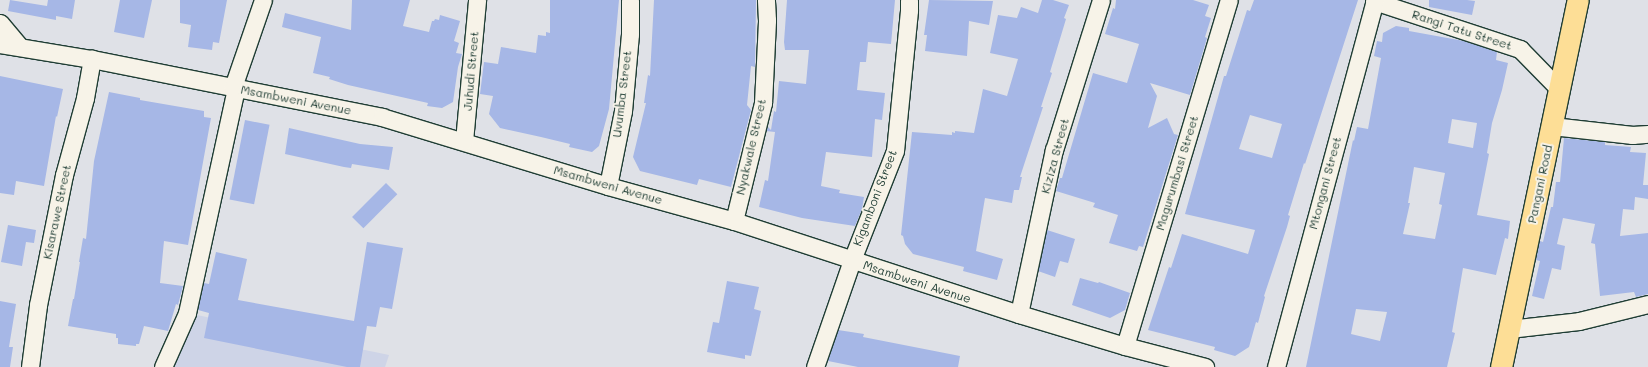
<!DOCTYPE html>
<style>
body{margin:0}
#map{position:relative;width:1648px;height:367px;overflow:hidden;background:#dfe1e7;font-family:Mali,sans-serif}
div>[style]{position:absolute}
.built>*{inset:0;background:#ced4e7}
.building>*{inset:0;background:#a6b7e6;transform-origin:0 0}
.roads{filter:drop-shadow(1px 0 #1f3d34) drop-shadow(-1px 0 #1f3d34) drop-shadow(0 1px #1f3d34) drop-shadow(0 -1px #1f3d34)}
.minor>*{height:17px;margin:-8.5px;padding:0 8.5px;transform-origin:8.5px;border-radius:8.5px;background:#f7f3e8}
.major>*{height:21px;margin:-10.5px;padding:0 10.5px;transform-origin:10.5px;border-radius:10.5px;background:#fdde96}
span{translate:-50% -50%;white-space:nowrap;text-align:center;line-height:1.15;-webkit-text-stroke:4px #f7f3e8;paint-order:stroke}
.street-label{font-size:12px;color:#1f3d34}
</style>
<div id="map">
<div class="built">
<div style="clip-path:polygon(192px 314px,389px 355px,385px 367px,174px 367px)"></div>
</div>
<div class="building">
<div style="clip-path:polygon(10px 0,47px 6px,48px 0,75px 0,72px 19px,56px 16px,56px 20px,8px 11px)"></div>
<div style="clip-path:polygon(120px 0,152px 0,144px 38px,114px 32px)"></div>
<div style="clip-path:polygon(180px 0,227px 0,219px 43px,213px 42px,212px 50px,188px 47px,191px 25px,180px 23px)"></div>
<div style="clip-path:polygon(352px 0,410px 0,403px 26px,429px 32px,432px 21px,434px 21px,435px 19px,439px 20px,440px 15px,460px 21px,454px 41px,459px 43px,456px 53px,462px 54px,458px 67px,453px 102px,442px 108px,427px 106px,428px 103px,348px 85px,329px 79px,330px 77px,313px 73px,321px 37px,282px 27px,285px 13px,351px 30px)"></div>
<div style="clip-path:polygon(550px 0,619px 0,609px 109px,599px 146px,592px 152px,569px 147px,570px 144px,541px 137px,500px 128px,489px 114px,493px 96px,480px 94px,484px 62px,498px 64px,501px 47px,536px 53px,538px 35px,546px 36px,546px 32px,550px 33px)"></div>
<div style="clip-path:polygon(654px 0,756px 0,755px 67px,751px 66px,747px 105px,751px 110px,731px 187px,699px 179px,697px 185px,640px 171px,633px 157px,646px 103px,644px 103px,648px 75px,650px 76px)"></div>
<div style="clip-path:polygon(787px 0,895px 0,891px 44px,868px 42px,866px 62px,860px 62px,857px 90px,885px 93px,882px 120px,875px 119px,872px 157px,826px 152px,821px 186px,840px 190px,839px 193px,864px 197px,862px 209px,855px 226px,802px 218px,759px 207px,765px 180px,768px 181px,775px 132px,766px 131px,768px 127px,771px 130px,774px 111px,776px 112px,779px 81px,806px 84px,809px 50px,785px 50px,784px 42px)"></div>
<div style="clip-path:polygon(929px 0,993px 1px,989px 25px,969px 21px,967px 56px,925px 51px,927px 35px,924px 35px)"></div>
<div style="clip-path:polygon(1042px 0,1053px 0,1069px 5px,1064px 18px,1066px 19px,1050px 72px,1052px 73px,1041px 107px,1043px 107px,1020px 177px,1022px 177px,1019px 190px,1014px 190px,1012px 203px,985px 198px,976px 251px,1003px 259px,997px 280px,963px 271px,964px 267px,913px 254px,905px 244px,903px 236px,901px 235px,912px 132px,952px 135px,952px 132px,955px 133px,955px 131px,974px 133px,983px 89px,1007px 96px,1018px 59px,990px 53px,998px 15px,1017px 18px,1021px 7px,1038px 13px)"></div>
<div style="clip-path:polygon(1116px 0,1193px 0,1209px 5px,1205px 16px,1211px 18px,1205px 37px,1207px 38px,1190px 95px,1150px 83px,1157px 96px,1148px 128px,1167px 118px,1174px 134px,1178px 135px,1143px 247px,1139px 246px,1137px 251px,1109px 243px,1118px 215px,1093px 207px,1095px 203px,1056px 191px,1060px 178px,1062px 178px,1093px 73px,1127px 83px,1139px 44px,1105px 34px,1113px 8px,1115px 9px)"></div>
<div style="clip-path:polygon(evenodd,1254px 0,1358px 0,1305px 164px,1304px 163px,1288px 215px,1290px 216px,1287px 227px,1264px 296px,1265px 297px,1258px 323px,1256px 322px,1249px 347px,1235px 356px,1214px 350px,1215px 347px,1148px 330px,1169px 267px,1171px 268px,1182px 234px,1248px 254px,1255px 230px,1185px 214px,1224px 76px,1226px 76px,1247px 10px,1250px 11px,1254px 0,1250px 115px,1282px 124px,1272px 158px,1239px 149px,1250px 115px)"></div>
<div style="clip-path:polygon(1429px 0,1467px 0,1475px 1px,1472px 15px,1429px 7px)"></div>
<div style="clip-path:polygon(evenodd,1396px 26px,1409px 28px,1409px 31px,1464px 41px,1497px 52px,1496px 60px,1508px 63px,1502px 90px,1492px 123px,1487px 153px,1489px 154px,1477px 215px,1510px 221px,1508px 239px,1505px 238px,1496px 275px,1463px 268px,1452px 332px,1455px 333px,1447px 367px,1306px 367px,1353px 140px,1354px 141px,1357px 127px,1368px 129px,1381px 58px,1374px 56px,1377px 41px,1382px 42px,1383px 33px,1396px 26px,1452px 119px,1477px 123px,1473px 148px,1448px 143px,1452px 119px,1396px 26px,1414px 167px,1445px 173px,1439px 204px,1442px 205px,1435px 239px,1403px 234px,1410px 203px,1408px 203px,1414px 167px,1396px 26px,1356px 309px,1387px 312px,1380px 341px,1351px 334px,1356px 309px)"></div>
<div style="clip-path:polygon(0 76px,63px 89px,57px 117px,56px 116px,44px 186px,16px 181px,14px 195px,0 193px)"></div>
<div style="clip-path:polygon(109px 92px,140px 98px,140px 100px,204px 111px,204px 117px,211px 118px,188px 245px,164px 241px,160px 283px,183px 286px,178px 305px,176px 304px,168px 331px,144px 326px,139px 344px,136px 344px,136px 346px,118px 344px,118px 338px,116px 338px,116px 334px,68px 326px,73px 299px,74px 299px,80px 262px,79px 262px,83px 238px,86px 239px,94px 161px)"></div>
<div style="left:245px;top:120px;width:25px;height:81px;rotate:11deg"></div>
<div style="clip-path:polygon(289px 128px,360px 144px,393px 147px,389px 170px,352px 164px,351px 168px,344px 167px,285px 154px)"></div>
<div style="clip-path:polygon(1564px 138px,1605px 142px,1605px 145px,1631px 147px,1630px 152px,1646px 153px,1643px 185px,1648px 185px,1648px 199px,1635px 197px,1634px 210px,1623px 209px,1620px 236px,1648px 233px,1648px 294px,1636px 297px,1634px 292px,1600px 296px,1595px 244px,1591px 243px,1595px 224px,1563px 218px,1557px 244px,1565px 246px,1561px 270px,1552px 268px,1544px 299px,1532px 296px,1540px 261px,1536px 260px,1540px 241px,1543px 242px,1551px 207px,1553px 207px,1556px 182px,1560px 182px)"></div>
<div style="left:386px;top:183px;width:16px;height:48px;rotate:45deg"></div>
<div style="clip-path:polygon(8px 225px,36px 230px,34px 243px,26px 242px,22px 266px,1px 262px)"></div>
<div style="clip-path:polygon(1047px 230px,1075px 239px,1068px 263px,1060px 261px,1055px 277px,1038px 271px)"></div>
<div style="clip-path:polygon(367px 242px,403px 248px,392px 309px,380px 307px,376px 327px,367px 326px,360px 367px,347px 367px,204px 338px,209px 313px,198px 310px,204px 283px,209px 284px,216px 252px,247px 259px,238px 300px,354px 321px)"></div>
<div style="clip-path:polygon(1080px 278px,1098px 283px,1099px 282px,1130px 293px,1125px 310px,1110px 318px,1072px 305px)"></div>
<div style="clip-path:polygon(727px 281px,759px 287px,754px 309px,761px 311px,751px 356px,745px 355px,745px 359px,707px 352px,713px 322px,719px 323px)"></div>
<div style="clip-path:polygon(0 301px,16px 304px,9px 347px,13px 347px,10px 367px,0 367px)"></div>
<div style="clip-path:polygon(838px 330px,864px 334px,863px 337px,960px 356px,958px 367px,858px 367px,828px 361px)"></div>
</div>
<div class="roads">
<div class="minor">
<div style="left:1374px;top:1px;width:154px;rotate:18.2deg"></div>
<div style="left:1520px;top:49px;width:54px;rotate:45.7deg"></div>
<div style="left:0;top:23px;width:31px;rotate:50deg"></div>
<div style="left:0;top:44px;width:93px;rotate:9.3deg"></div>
<div style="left:92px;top:59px;width:296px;rotate:11.3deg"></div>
<div style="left:382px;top:117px;width:236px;rotate:17deg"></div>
<div style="left:608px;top:186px;width:131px;rotate:15.5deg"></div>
<div style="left:734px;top:221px;width:300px;rotate:18.1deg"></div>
<div style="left:1019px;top:314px;width:111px;rotate:16.8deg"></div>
<div style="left:1125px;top:346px;width:83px;rotate:14.7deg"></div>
<div style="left:233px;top:87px;width:92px;rotate:-71deg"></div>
<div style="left:1552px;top:126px;width:81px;rotate:6.4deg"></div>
<div style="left:1632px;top:135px;width:16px;rotate:-4deg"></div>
<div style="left:464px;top:141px;width:142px;rotate:-84.7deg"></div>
<div style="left:608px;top:186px;width:76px;rotate:-78.7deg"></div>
<div style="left:623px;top:111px;width:77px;rotate:-84.8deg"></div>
<div style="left:630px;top:34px;width:34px;rotate:-90deg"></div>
<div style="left:734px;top:221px;width:122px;rotate:-76.2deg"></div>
<div style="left:763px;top:103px;width:83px;rotate:-87.2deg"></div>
<div style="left:767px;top:20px;width:20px;rotate:-93deg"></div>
<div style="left:1019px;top:314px;width:168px;rotate:-78deg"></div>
<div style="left:1054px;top:150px;width:157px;rotate:-72.6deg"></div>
<div style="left:1509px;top:329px;width:70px;rotate:-6.5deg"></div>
<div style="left:1579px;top:321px;width:71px;rotate:-13.8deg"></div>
<div style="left:1125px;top:346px;width:361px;rotate:-73.3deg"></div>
<div style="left:30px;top:367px;width:63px;rotate:-82.6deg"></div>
<div style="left:38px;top:305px;width:133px;rotate:-78.7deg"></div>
<div style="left:64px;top:175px;width:80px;rotate:-74.7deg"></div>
<div style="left:85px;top:98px;width:40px;rotate:-80deg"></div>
<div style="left:163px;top:367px;width:59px;rotate:-66deg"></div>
<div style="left:187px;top:313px;width:230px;rotate:-77.7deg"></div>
<div style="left:815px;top:367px;width:113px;rotate:-70.9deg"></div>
<div style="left:852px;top:260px;width:117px;rotate:-68.5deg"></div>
<div style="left:895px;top:151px;width:142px;rotate:-84.3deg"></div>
<div style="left:909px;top:10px;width:10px;rotate:-90deg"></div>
<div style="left:1276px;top:367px;width:380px;rotate:-74.9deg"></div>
</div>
<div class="major">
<div style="left:1501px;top:367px;width:375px;rotate:-78.2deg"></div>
</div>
</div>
<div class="street-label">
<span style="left:1462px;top:30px;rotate:18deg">Rangi Tatu Street</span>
<span style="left:471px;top:71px;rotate:-85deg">Juhudi Street</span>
<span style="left:622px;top:94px;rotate:-83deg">Uvumba Street</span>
<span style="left:296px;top:100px;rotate:11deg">Msambweni Avenue</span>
<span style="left:751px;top:147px;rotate:-77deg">Nyakwale Street</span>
<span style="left:1055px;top:156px;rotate:-75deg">Kiziza Street</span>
<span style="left:1177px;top:173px;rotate:-73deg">Magurumbasi Street</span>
<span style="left:1325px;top:183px;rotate:-75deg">Mtongani Street</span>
<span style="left:1540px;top:184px;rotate:-78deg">Pangani Road</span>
<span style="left:608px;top:185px;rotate:16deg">Msambweni Avenue</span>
<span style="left:875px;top:198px;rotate:-69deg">Kigamboni Street</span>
<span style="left:57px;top:212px;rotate:-78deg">Kisarawe Street</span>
<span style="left:917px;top:282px;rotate:18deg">Msambweni Avenue</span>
</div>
</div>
